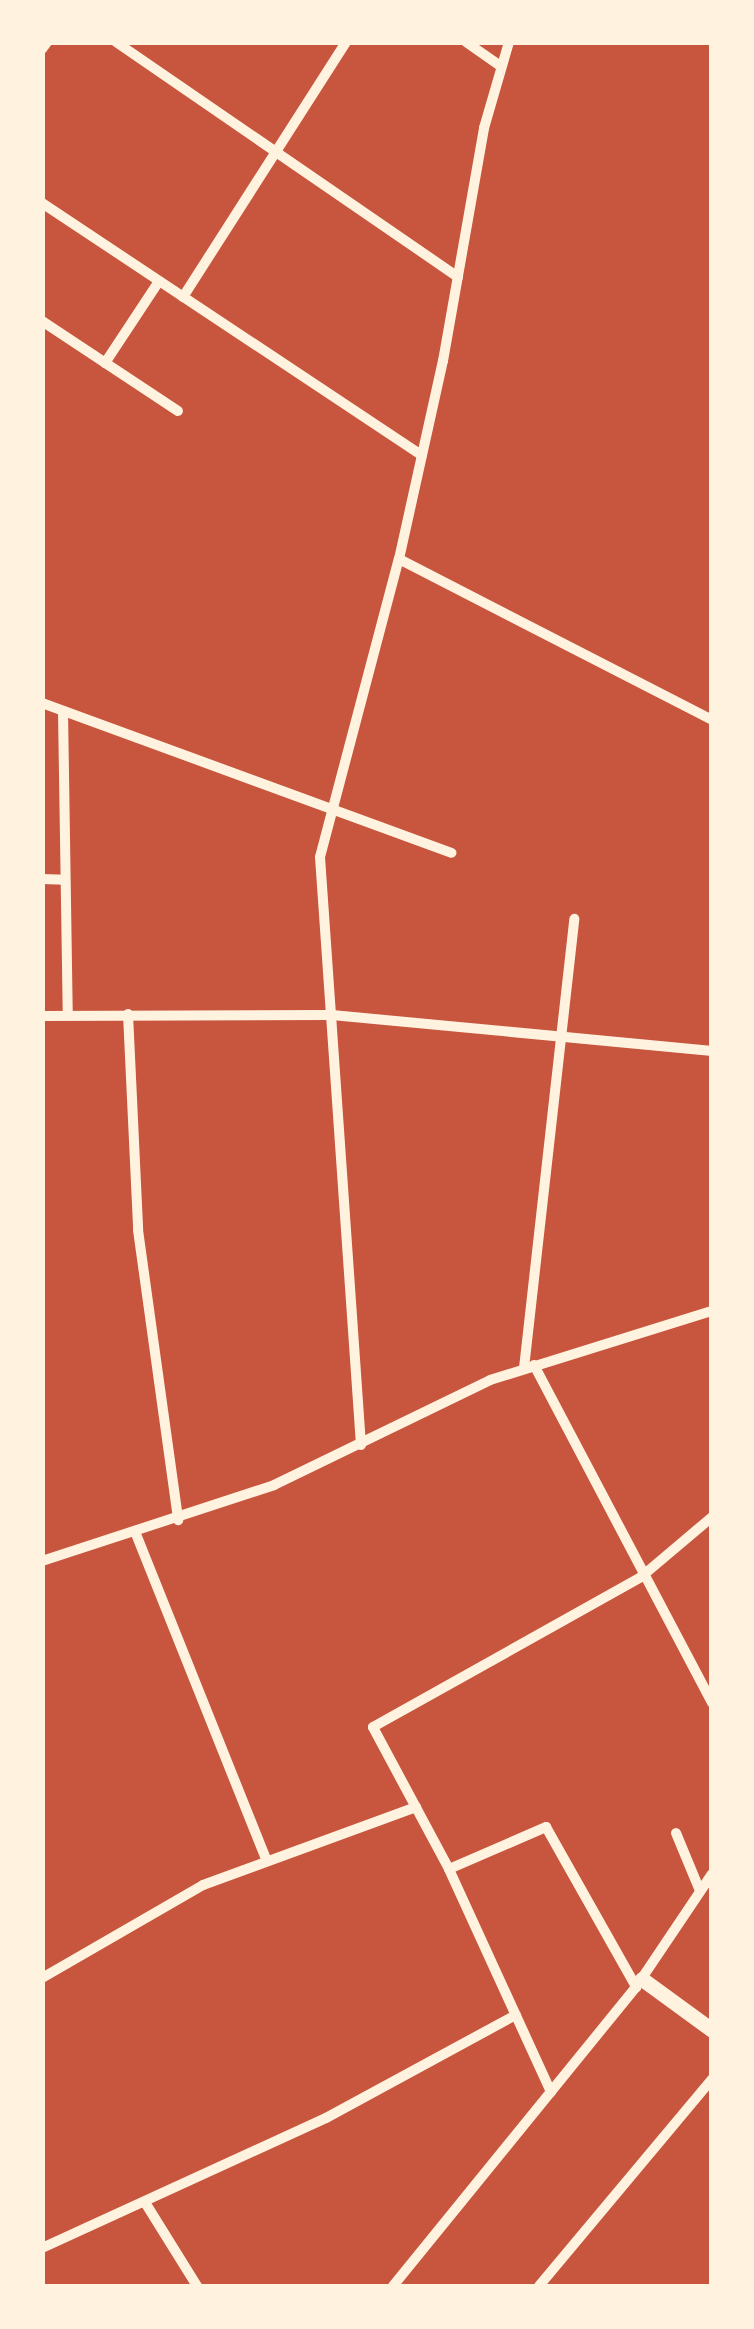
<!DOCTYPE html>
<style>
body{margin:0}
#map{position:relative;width:754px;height:2329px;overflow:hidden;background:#c8553d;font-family:Barlow,sans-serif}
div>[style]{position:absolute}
.minor>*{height:10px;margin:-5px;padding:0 5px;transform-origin:5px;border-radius:5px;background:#fff3e0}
.tertiary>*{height:15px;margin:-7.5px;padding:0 7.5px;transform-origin:7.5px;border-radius:7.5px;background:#fff3e0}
span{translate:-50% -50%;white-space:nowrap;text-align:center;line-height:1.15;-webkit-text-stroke:10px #fff3e0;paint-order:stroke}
.frame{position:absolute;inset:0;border:45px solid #fff3e0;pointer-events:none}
</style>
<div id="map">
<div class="minor">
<div style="left:116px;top:42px;width:415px;rotate:34.5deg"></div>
<div style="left:466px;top:42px;width:40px;rotate:34.9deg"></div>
<div style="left:42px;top:49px;width:9px;rotate:-54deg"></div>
<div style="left:42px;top:203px;width:456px;rotate:33.6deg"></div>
<div style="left:183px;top:297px;width:303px;rotate:-57.4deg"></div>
<div style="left:42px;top:321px;width:163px;rotate:33.5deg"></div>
<div style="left:105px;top:363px;width:98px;rotate:-56.6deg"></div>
<div style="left:399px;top:559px;width:352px;rotate:27.2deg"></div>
<div style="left:42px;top:703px;width:436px;rotate:20.1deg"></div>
<div style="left:63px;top:711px;width:304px;rotate:89.1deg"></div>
<div style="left:42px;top:879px;width:23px;rotate:2deg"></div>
<div style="left:128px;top:1014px;width:216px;rotate:87.3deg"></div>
<div style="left:138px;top:1230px;width:293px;rotate:82.1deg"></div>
<div style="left:42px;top:1016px;width:290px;rotate:-0.2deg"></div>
<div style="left:332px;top:1015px;width:382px;rotate:5.4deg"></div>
<div style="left:534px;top:1365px;width:382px;rotate:62.2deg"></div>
<div style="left:524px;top:1368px;width:452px;rotate:-83.6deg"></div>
<div style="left:361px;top:1445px;width:589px;rotate:-93.99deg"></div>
<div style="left:320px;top:857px;width:308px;rotate:-75.2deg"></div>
<div style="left:399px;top:559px;width:203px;rotate:-77.5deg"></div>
<div style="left:443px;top:361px;width:237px;rotate:-80deg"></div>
<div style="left:484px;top:128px;width:90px;rotate:-73.8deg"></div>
<div style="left:136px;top:1534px;width:350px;rotate:68.2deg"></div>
<div style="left:42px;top:1561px;width:244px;rotate:-18.1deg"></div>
<div style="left:274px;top:1485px;width:240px;rotate:-25.9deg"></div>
<div style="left:490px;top:1380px;width:232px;rotate:-17.3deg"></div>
<div style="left:676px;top:1833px;width:63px;rotate:67.5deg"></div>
<div style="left:449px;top:1869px;width:106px;rotate:-23.4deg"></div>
<div style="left:546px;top:1827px;width:184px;rotate:60.6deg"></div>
<div style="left:42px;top:1978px;width:186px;rotate:-30deg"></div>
<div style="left:203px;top:1885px;width:227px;rotate:-20.1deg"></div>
<div style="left:551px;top:2092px;width:245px;rotate:-114.6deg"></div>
<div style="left:449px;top:1869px;width:161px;rotate:-118.2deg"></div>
<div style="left:373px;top:1727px;width:307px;rotate:-29.2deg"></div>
<div style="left:641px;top:1577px;width:93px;rotate:-40.2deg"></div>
<div style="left:146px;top:2204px;width:97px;rotate:58.1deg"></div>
<div style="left:42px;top:2248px;width:312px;rotate:-24.6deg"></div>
<div style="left:326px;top:2118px;width:216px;rotate:-28.5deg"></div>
<div style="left:393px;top:2286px;width:385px;rotate:-50.9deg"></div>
<div style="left:636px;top:1987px;width:136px;rotate:-56.1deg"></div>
<div style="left:539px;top:2286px;width:270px;rotate:-50.1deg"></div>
</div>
<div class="tertiary">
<div style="left:642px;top:1979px;width:87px;rotate:36.1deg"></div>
</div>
<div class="frame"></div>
</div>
